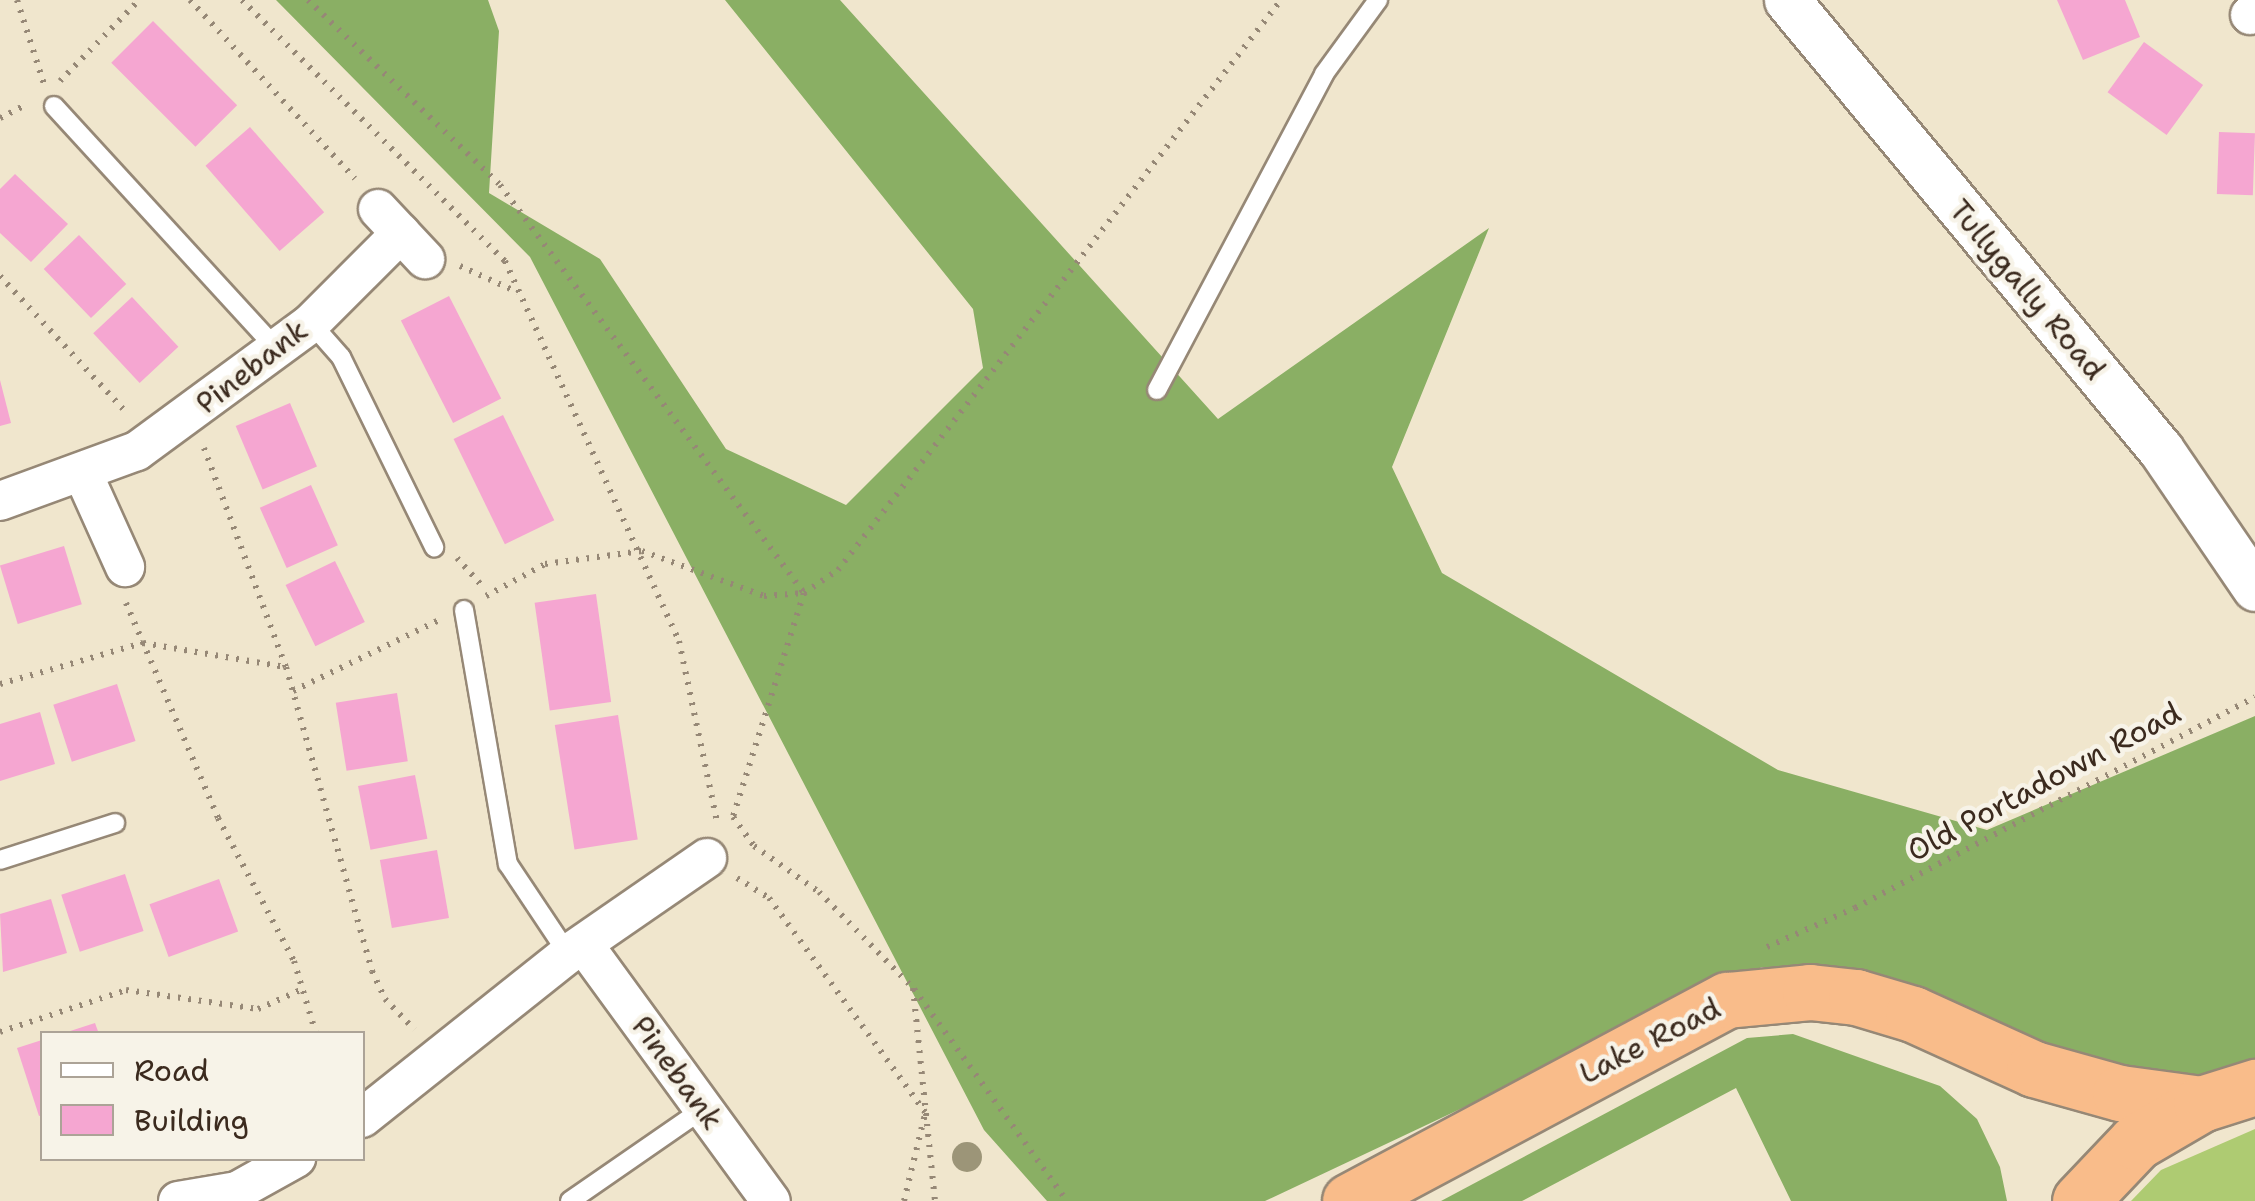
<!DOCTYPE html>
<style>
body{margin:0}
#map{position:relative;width:2255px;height:1201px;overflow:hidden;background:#f0e6cd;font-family:"Shantell Sans",sans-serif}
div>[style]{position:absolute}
.green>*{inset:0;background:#aecb72}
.forest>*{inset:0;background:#8aaf64}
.building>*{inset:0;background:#f5a6d1;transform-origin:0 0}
.path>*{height:6px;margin-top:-3px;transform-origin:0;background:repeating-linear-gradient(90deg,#968876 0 2.5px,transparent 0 10.5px)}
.roads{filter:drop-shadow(2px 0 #968876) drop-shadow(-2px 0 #968876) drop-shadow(0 2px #968876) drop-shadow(0 -2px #968876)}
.service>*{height:18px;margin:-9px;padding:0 9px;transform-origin:9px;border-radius:9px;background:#fff}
.minor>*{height:38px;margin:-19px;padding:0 19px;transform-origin:19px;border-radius:19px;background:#fff}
.tertiary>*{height:45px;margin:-22.5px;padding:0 22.5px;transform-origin:22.5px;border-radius:22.5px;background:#fff}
.trunk>*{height:55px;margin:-27.5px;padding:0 27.5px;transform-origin:27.5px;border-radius:27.5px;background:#f9bc8a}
.trees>*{width:30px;height:30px;margin:-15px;border-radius:50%;background:#9c9578}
span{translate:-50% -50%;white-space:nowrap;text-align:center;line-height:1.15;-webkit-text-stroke:9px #f7f3e8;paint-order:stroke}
.street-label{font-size:30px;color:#3b2a1e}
.legend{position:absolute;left:40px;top:1031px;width:325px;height:130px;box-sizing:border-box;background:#f7f3e8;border:2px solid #aca397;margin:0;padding:12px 18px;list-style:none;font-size:30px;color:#3b2a1e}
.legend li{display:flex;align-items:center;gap:20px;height:50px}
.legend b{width:50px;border:2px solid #aca397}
</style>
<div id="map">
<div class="green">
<div style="clip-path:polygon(2255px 1129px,2255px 1201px,2131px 1201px,2161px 1170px)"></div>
</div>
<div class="forest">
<div style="clip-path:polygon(276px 0,488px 0,499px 31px,489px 193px,600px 259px,726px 449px,846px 505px,983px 368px,973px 309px,725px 0,840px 0,1218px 419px,1489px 228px,1392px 467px,1442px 573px,1778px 770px,1987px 830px,2255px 716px,2255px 1062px,2180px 1081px,2118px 1073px,1853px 968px,1762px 967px,1265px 1201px,1047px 1201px,984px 1130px,530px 257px)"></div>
<div style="clip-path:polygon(1793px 1034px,1940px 1086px,1977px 1119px,2000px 1167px,2007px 1201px,1791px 1201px,1736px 1088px,1522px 1201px,1441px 1201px,1747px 1038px)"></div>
</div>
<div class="building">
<div style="clip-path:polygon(2057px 0,2125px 0,2140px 37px,2083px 60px)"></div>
<div style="left:153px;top:21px;width:119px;height:59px;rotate:45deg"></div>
<div style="left:2144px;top:42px;width:73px;height:62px;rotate:36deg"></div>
<div style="left:250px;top:127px;width:113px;height:59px;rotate:49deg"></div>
<div style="left:2219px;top:132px;width:36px;height:62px;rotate:2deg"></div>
<div style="clip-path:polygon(15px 174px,68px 224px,31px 262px,0 233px,0 189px)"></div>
<div style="left:79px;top:235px;width:68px;height:49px;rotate:46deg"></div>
<div style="left:449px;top:296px;width:115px;height:54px;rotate:63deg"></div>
<div style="left:132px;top:297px;width:68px;height:53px;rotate:47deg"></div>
<div style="clip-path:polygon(0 380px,11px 423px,0 426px)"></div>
<div style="left:290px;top:403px;width:69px;height:59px;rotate:67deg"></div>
<div style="left:503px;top:415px;width:117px;height:55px;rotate:64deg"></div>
<div style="left:311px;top:485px;width:66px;height:56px;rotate:66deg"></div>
<div style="left:64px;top:546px;width:61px;height:67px;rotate:73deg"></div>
<div style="left:335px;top:561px;width:68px;height:55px;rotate:64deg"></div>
<div style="left:596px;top:594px;width:109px;height:62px;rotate:82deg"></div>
<div style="left:117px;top:684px;width:60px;height:67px;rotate:72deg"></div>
<div style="left:397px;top:693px;width:69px;height:62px;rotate:81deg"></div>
<div style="clip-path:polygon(40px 712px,55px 764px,0 781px,0 724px)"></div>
<div style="left:618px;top:715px;width:126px;height:64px;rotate:81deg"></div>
<div style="left:415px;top:775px;width:65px;height:58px;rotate:79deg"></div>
<div style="left:437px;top:850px;width:69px;height:58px;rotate:80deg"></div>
<div style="left:125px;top:874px;width:60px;height:67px;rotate:72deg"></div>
<div style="left:219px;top:879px;width:56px;height:74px;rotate:70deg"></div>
<div style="clip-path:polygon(51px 899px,67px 953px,3px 972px,0 914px)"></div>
<div style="clip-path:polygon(95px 1023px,99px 1034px,64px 1034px,64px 1033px)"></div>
<div style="clip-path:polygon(42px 1040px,42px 1115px,39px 1116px,17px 1048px)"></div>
</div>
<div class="path">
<div style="left:17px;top:0;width:88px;rotate:72.2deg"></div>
<div style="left:190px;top:0;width:243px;rotate:47.3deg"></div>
<div style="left:242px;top:0;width:371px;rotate:44.8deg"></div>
<div style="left:505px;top:261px;width:418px;rotate:65.4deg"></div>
<div style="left:679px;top:641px;width:185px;rotate:78.1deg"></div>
<div style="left:308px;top:0;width:267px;rotate:43.9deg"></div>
<div style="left:500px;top:185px;width:509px;rotate:53.31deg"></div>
<div style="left:804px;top:593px;width:235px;rotate:107.6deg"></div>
<div style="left:733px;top:817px;width:36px;rotate:54deg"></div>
<div style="left:754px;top:846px;width:80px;rotate:35.3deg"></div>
<div style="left:819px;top:892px;width:134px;rotate:45.6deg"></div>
<div style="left:913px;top:988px;width:214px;rotate:84.1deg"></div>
<div style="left:60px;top:81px;width:113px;rotate:-45.7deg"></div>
<div style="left:0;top:118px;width:28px;rotate:-27deg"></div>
<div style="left:460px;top:266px;width:63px;rotate:24.5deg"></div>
<div style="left:0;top:276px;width:188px;rotate:47.2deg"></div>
<div style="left:204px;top:448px;width:234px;rotate:69.5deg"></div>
<div style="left:286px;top:667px;width:316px;rotate:74.2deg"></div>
<div style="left:372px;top:971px;width:31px;rotate:65deg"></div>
<div style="left:385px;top:999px;width:42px;rotate:46deg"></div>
<div style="left:457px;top:558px;width:38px;rotate:48deg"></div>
<div style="left:486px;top:596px;width:67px;rotate:-28.5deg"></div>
<div style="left:545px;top:564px;width:98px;rotate:-7.6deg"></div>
<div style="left:642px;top:551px;width:130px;rotate:20.2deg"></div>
<div style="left:764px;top:596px;width:40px;rotate:-4.3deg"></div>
<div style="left:804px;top:593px;width:41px;rotate:-34.1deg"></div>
<div style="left:838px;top:570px;width:722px;rotate:-52.15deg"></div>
<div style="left:126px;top:603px;width:234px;rotate:66.8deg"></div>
<div style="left:218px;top:818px;width:162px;rotate:62deg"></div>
<div style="left:294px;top:961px;width:76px;rotate:73.2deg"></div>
<div style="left:0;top:684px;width:149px;rotate:-16deg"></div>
<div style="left:143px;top:643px;width:144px;rotate:9.6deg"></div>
<div style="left:293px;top:691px;width:162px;rotate:-25.9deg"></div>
<div style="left:737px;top:878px;width:38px;rotate:32deg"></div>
<div style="left:769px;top:898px;width:265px;rotate:53.9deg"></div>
<div style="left:1767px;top:947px;width:96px;rotate:-23.9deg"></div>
<div style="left:1855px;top:908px;width:452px;rotate:-27.8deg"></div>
<div style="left:914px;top:989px;width:261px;rotate:54.2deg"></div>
<div style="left:0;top:1032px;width:133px;rotate:-18.4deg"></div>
<div style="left:126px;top:990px;width:133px;rotate:8.2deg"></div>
<div style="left:258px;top:1009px;width:49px;rotate:-24deg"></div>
<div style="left:904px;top:1201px;width:89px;rotate:-76.4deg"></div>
</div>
<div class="roads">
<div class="service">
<div style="left:54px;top:106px;width:330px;rotate:47.5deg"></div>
<div style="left:311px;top:323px;width:45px;rotate:48.6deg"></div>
<div style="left:341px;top:357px;width:212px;rotate:63.9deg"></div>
<div style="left:1157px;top:390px;width:357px;rotate:-62.1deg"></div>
<div style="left:1324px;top:74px;width:92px;rotate:-53.9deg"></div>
<div style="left:464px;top:610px;width:258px;rotate:80.2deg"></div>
<div style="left:508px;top:864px;width:108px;rotate:56.3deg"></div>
<div style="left:0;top:860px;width:121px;rotate:-17.8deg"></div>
<div style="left:570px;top:1201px;width:162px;rotate:-34.7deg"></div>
</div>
<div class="minor">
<div style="left:2250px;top:15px;width:7px;rotate:-45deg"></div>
<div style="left:378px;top:209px;width:69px;rotate:46.8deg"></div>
<div style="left:84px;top:476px;width:100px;rotate:65.7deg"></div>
<div style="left:0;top:501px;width:146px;rotate:-20.1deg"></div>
<div style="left:137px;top:451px;width:216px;rotate:-36.3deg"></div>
<div style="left:311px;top:323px;width:127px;rotate:-45deg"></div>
<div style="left:584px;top:945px;width:317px;rotate:53.9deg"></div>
<div style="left:362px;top:1118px;width:263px;rotate:-38.5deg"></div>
<div style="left:568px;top:954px;width:169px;rotate:-34.6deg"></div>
<div style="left:178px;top:1201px;width:60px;rotate:-9.6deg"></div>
<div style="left:237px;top:1191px;width:68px;rotate:-29.2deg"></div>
</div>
<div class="tertiary">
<div style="left:1787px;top:0;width:585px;rotate:50.27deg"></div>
<div style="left:2161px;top:450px;width:167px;rotate:55.7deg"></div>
</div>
<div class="trunk">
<div style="left:1350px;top:1201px;width:427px;rotate:-28.1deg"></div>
<div style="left:1727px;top:1000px;width:83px;rotate:-5.5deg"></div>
<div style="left:1810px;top:992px;width:46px;rotate:6.2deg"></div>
<div style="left:1856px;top:997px;width:59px;rotate:16.6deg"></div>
<div style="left:1913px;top:1014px;width:133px;rotate:24.4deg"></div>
<div style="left:2034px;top:1069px;width:89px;rotate:15.6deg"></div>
<div style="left:2120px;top:1093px;width:82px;rotate:7.7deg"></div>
<div style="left:2080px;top:1201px;width:81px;rotate:-46.5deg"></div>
<div style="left:2136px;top:1142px;width:75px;rotate:-30.3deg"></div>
<div style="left:2201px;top:1104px;width:57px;rotate:-17.5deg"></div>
</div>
</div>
<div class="trees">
<div style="left:967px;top:1157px"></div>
</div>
<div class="street-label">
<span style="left:2027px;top:290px;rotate:50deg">Tullygally Road</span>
<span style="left:252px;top:367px;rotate:-38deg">Pinebank</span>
<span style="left:2044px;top:782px;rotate:-28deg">Old Portadown Road</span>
<span style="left:1650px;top:1041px;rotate:-27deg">Lake Road</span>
<span style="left:677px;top:1073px;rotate:54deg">Pinebank</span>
</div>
<ul class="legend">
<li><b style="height:12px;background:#fff"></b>Road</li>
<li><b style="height:28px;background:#f5a6d1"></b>Building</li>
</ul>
</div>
